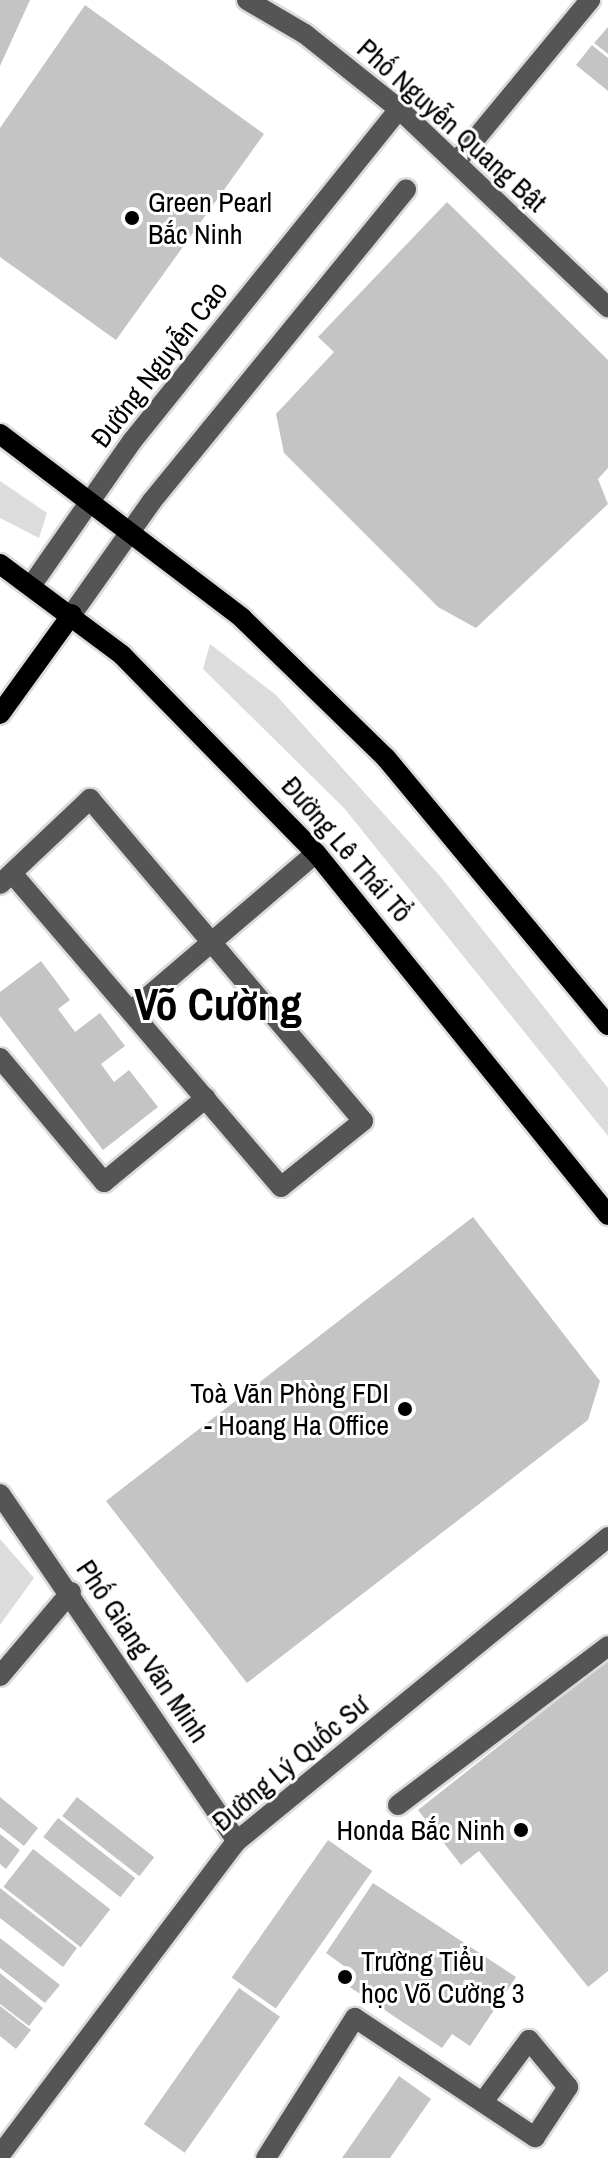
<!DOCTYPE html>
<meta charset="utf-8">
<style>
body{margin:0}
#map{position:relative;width:608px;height:2158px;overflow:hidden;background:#fff;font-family:"Archivo Narrow",sans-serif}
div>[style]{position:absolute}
.green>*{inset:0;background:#dcdcdc}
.building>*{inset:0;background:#c4c4c4;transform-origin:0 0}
.roads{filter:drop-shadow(2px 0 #dbdbdb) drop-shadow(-2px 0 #dbdbdb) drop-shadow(0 2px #dbdbdb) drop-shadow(0 -2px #dbdbdb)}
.minor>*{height:20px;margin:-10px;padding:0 10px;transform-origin:10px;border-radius:10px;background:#555}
.major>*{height:20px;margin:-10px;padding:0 10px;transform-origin:10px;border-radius:10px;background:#000}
.dots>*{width:22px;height:22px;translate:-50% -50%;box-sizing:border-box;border:4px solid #fff;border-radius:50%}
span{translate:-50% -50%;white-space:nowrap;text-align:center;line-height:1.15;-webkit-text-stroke:6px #fff;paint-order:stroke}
.street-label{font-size:28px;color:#000}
.poi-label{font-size:28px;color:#000}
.left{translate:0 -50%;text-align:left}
.right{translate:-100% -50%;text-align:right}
.town-label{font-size:44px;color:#000;font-weight:700}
</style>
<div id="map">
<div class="green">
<div style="clip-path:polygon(0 481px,47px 513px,39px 538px,0 518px)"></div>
<div style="clip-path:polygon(210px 644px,276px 695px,440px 876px,608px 1088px,608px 1136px,344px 808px,203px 669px)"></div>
<div style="clip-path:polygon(0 1539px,34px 1578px,0 1625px)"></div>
</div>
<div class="building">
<div style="clip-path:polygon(0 0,30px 0,0 66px)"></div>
<div style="clip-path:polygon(85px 5px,264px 134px,116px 340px,0 257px,0 128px)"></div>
<div style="clip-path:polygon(608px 27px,608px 54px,594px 43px)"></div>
<div style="clip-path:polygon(592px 45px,608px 58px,608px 91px,576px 65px)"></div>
<div style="clip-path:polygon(447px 202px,608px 360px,608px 468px,598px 479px,608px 504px,476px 628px,438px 607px,284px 453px,276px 414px,334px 352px,318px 337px)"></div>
<div style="clip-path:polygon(41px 961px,70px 1000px,58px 1009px,75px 1032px,100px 1013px,125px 1046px,101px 1064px,114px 1082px,129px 1070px,158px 1107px,103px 1150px,0 1016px,0 992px)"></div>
<div style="clip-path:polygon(473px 1217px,600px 1381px,588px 1420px,247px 1683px,106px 1501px)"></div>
<div style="clip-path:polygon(608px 1660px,608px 1971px,588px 1987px,479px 1851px,461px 1865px,418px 1810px)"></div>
<div style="clip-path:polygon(0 1797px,38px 1828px,24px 1846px,0 1827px)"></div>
<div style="left:77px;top:1797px;width:98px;height:24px;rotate:38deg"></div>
<div style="left:58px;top:1818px;width:98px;height:24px;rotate:38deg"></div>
<div style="clip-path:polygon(0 1834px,20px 1850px,6px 1869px,0 1864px)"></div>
<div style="left:328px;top:1840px;width:54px;height:168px;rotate:35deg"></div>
<div style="left:33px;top:1849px;width:98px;height:48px;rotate:38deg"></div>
<div style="clip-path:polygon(373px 1883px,516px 1977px,470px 2046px,452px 2034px,442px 2048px,336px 1978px,344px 1966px,326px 1953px)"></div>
<div style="clip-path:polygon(0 1888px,77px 1948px,63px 1967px,0 1918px)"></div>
<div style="clip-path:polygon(0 1938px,60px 1985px,45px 2003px,0 1968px)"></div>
<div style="clip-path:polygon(0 1973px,43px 2008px,29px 2026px,0 2004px)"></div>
<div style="left:239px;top:1988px;width:50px;height:166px;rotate:35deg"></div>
<div style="clip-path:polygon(0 2006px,31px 2030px,16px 2049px,0 2036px)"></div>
<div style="clip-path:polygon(399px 2076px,431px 2099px,390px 2158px,342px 2158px)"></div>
</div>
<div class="roads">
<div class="minor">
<div style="left:247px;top:0;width:67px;rotate:30.4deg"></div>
<div style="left:305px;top:34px;width:120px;rotate:38.6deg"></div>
<div style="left:399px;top:109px;width:288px;rotate:43.5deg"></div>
<div style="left:457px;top:161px;width:209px;rotate:-50.4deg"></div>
<div style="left:31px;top:586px;width:178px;rotate:-55.1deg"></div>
<div style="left:133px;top:440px;width:425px;rotate:-51.2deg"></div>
<div style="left:72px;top:614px;width:138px;rotate:-54.7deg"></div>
<div style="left:152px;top:501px;width:402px;rotate:-50.8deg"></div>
<div style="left:0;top:884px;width:124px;rotate:-43.4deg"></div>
<div style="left:90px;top:799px;width:422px;rotate:49.7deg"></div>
<div style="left:363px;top:1121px;width:105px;rotate:141.2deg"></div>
<div style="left:281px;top:1187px;width:413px;rotate:-130.6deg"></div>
<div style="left:131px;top:1011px;width:243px;rotate:-40.5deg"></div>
<div style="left:0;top:1058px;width:162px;rotate:50deg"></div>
<div style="left:104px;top:1182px;width:132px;rotate:-39.5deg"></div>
<div style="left:0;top:1494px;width:420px;rotate:55.7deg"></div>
<div style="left:0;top:1676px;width:110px;rotate:-49.8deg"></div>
<div style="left:398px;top:1805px;width:263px;rotate:-37.1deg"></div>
<div style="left:0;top:2155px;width:393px;rotate:-53deg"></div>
<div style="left:237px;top:1841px;width:480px;rotate:-39.3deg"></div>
<div style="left:266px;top:2158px;width:166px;rotate:-57.6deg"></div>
<div style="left:355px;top:2018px;width:216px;rotate:33.5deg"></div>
<div style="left:535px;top:2137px;width:60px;rotate:-56.6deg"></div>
<div style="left:568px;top:2087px;width:61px;rotate:-129.7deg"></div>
<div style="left:529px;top:2040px;width:77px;rotate:126.6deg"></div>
</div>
<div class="major">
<div style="left:0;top:434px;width:304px;rotate:37.2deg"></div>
<div style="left:242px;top:618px;width:201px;rotate:44.2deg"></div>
<div style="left:386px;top:758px;width:347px;rotate:50.3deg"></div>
<div style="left:0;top:564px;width:152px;rotate:36.7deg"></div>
<div style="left:122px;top:655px;width:277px;rotate:45.6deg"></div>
<div style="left:316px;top:853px;width:465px;rotate:51.1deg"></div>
<div style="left:0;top:714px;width:123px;rotate:-54.2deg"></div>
</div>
</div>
<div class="dots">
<div style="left:132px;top:218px;background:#000"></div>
<div style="left:405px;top:1409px;background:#000"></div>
<div style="left:521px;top:1830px;background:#000"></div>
<div style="left:345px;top:1977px;background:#000"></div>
</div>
<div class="street-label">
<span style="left:452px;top:125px;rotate:42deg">Phố Nguyễn Quang Bật</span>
<span style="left:159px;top:364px;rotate:-52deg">Đường Nguyễn Cao</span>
<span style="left:347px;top:849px;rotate:49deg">Đường Lê Thái Tổ</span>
<span style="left:143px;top:1651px;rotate:56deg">Phố Giang Văn Minh</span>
<span style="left:290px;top:1763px;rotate:-40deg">Đường Lý Quốc Sư</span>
</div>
<div class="poi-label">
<span class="left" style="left:148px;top:218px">Green Pearl<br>Bắc Ninh</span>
<span class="right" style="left:389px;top:1409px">Toà Văn Phòng FDI<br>- Hoang Ha Office</span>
<span class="right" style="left:505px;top:1830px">Honda Bắc Ninh</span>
<span class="left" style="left:361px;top:1977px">Trường Tiểu<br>học Võ Cường 3</span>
</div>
<div class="town-label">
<span style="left:218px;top:1004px">Võ Cường</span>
</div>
</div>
